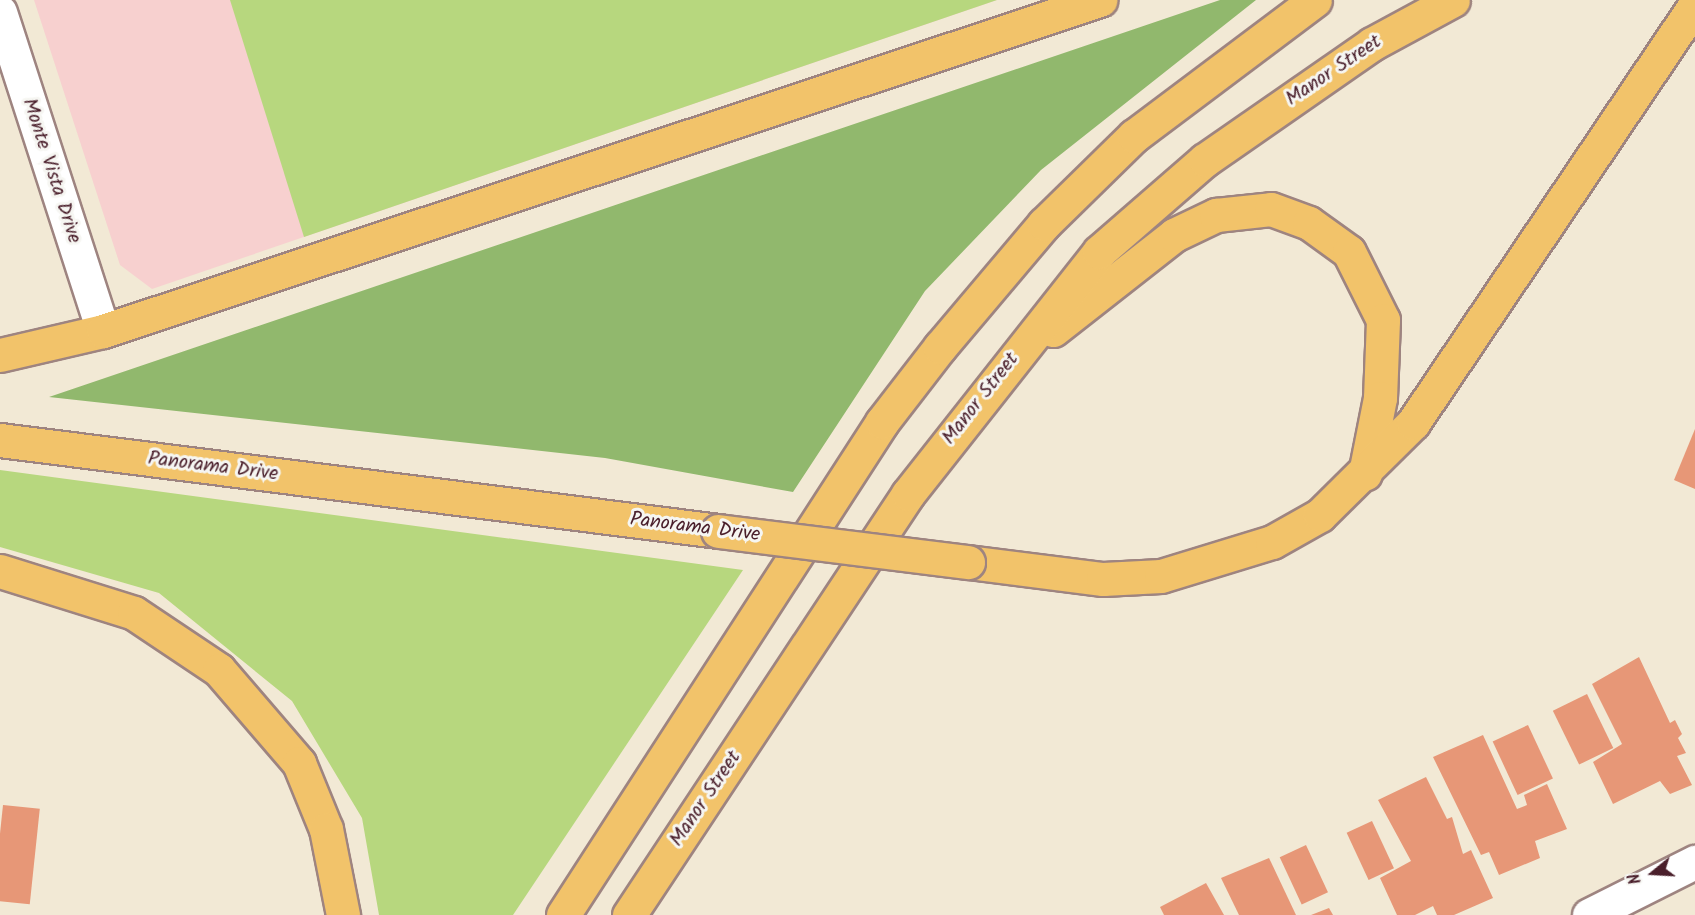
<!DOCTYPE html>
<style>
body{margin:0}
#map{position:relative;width:1695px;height:915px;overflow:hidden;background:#f2e9d5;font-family:Kalam,sans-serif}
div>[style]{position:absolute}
.built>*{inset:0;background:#f7d0cf}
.green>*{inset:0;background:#b7d77e}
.forest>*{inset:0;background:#91b86d}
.building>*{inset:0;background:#e79777;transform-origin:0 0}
.roads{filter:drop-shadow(2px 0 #9e8480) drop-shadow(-2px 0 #9e8480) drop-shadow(0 2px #9e8480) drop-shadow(0 -2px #9e8480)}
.minor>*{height:33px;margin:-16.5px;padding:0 16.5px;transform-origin:16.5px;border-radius:16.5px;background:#fff}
.major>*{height:33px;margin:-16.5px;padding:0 16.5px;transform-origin:16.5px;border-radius:16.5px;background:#f2c36a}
.bridges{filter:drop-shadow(2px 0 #9e8480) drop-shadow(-2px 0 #9e8480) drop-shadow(0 2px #9e8480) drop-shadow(0 -2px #9e8480)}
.major-bridge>*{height:33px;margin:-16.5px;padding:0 16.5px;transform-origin:16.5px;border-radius:16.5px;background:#f2c36a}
span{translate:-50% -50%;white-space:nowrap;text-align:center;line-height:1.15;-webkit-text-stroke:6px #f6f6f2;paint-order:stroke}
.street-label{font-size:20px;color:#4a1f2b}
.north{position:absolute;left:1623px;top:843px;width:60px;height:60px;-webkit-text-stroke:4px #f6f6f2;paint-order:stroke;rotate:252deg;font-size:16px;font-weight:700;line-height:24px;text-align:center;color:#4a1f2b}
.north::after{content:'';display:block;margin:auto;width:21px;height:27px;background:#4a1f2b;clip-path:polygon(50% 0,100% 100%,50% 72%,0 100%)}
</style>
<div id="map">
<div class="built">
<div style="clip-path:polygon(34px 0,997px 0,152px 289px,120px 265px)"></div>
</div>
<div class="green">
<div style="clip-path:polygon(230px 0,997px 0,304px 237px)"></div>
<div style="clip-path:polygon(0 470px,743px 570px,513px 915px,379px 915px,362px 818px,292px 701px,159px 593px,0 547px)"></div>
</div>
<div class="forest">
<div style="clip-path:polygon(1220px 0,1256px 0,1041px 170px,925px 291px,793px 492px,605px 458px,49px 397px)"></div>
</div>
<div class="building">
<div style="clip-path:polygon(1695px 429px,1695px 489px,1674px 480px)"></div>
<div style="clip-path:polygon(1639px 657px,1670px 723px,1675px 720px,1682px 734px,1678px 738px,1686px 753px,1677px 756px,1692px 785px,1670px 794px,1660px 781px,1613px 804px,1593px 762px,1622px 744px,1592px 684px)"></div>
<div style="left:1587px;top:694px;width:60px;height:38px;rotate:64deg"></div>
<div style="left:1528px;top:725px;width:59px;height:39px;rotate:65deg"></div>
<div style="clip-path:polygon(1483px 735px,1517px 809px,1527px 805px,1524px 795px,1547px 784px,1567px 829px,1535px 841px,1540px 858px,1499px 875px,1489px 852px,1481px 855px,1433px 757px)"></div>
<div style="clip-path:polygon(1426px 777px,1447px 819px,1452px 817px,1463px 854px,1471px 850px,1493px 898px,1454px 915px,1437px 915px,1433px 906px,1415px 915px,1397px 915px,1380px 878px,1411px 861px,1378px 800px)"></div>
<div style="left:3px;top:805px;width:37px;height:96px;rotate:6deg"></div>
<div style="left:1372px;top:821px;width:52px;height:28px;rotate:65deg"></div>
<div style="left:1306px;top:845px;width:52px;height:29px;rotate:65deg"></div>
<div style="clip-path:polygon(1269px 858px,1296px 915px,1239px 915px,1221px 878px)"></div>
<div style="clip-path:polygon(1206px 883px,1224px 915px,1164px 915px,1160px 907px)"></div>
<div style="clip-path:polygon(1329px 908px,1333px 915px,1311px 915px)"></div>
</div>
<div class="roads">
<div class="minor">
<div style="left:0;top:12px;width:335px;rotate:72.1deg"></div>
<div style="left:1589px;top:915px;width:119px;rotate:-26.6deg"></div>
</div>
<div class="major">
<div style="left:1053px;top:330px;width:154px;rotate:-38.1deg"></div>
<div style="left:1174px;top:235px;width:47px;rotate:-25.5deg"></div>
<div style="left:1216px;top:215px;width:55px;rotate:-6.2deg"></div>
<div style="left:1271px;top:209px;width:40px;rotate:20.2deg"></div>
<div style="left:1309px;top:223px;width:49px;rotate:35.9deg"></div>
<div style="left:1349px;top:252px;width:76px;rotate:63.4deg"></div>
<div style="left:1383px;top:320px;width:78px;rotate:92.2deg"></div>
<div style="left:1380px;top:398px;width:77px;rotate:101.2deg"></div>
<div style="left:0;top:355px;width:106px;rotate:-13.1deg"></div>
<div style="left:103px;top:331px;width:1051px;rotate:-18.37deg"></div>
<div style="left:0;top:440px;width:724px;rotate:7.22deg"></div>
<div style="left:968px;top:562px;width:136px;rotate:7.2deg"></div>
<div style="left:1103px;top:579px;width:58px;rotate:-3deg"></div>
<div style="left:1161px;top:576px;width:116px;rotate:-17deg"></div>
<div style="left:1272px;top:542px;width:55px;rotate:-29.4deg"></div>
<div style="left:1320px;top:515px;width:131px;rotate:-44.7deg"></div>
<div style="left:1413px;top:423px;width:504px;rotate:-55.99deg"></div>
<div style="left:0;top:571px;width:140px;rotate:17.4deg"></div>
<div style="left:134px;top:613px;width:102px;rotate:33.8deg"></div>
<div style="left:219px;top:670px;width:123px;rotate:49.3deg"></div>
<div style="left:299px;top:763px;width:71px;rotate:67.8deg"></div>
<div style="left:326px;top:829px;width:88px;rotate:78.8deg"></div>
<div style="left:563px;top:915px;width:587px;rotate:-57.09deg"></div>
<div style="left:882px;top:422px;width:95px;rotate:-52.3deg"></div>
<div style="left:940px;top:347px;width:161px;rotate:-49.8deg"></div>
<div style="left:1044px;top:224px;width:126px;rotate:-44.4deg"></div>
<div style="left:1134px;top:136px;width:226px;rotate:-36.9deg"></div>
<div style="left:629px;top:915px;width:505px;rotate:-56.47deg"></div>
<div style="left:908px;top:494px;width:308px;rotate:-51.7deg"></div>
<div style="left:1099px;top:252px;width:140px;rotate:-41deg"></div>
<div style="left:1205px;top:160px;width:203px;rotate:-34.8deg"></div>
<div style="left:1372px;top:44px;width:92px;rotate:-28.5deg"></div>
</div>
</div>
<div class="bridges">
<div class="major-bridge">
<div style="left:718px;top:531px;width:252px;rotate:7.1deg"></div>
</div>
</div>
<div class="street-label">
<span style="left:1334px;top:71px;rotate:-34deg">Manor Street</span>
<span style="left:51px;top:171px;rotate:72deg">Monte Vista Drive</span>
<span style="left:981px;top:399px;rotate:-52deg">Manor Street</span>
<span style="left:213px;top:467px;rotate:7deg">Panorama Drive</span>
<span style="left:695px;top:528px;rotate:7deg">Panorama Drive</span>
<span style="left:706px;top:799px;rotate:-56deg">Manor Street</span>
</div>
<div class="north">N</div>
</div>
